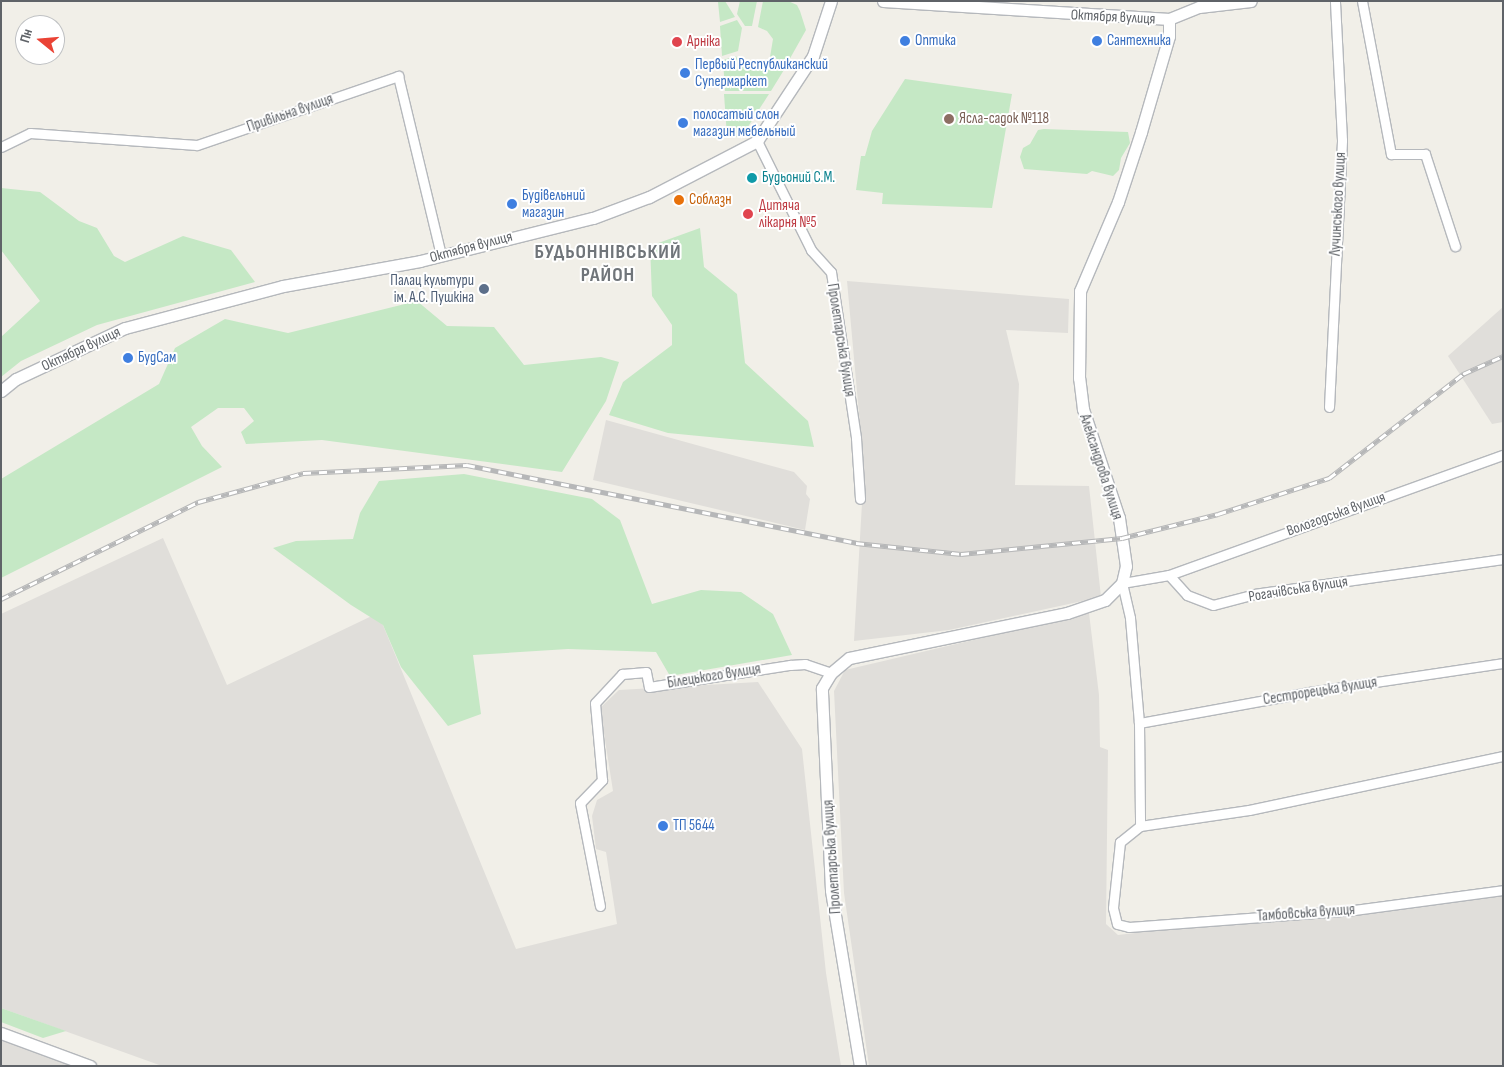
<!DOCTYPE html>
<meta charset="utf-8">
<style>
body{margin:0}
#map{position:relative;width:1504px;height:1067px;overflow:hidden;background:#f1efe8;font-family:"Sofia Sans Condensed",sans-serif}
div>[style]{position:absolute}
.industrial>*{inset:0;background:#e0deda}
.green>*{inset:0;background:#c5e8c5}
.roads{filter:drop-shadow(1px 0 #b5b8bc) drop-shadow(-1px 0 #b5b8bc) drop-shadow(0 1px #b5b8bc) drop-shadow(0 -1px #b5b8bc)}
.street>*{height:9px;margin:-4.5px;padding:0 4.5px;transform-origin:4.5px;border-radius:4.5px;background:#fff}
.secondary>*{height:11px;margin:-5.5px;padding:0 5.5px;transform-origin:5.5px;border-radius:5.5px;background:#fff}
.rail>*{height:4.5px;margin-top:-2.25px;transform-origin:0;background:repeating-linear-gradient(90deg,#fff 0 8px,#b6b7b8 0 16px);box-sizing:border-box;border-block:1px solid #b6b7b8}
.dots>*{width:14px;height:14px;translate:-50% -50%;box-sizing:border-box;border:2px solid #fff;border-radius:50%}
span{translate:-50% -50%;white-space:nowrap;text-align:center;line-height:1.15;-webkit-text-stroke:4px #fff;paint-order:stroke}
.street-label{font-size:15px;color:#5f6368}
.shop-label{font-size:15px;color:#366cbe}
.left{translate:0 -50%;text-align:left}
.health-label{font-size:15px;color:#be3a42}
.education-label{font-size:15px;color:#785e54}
.culture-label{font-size:15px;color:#0d838f}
.food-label{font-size:15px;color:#c56008}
.service-label{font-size:15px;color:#4e5e75}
.right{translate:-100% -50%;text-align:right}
.district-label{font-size:20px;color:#70757a;font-weight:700;letter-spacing:1px}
.frame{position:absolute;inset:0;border:2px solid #5f6368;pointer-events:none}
.north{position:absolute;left:15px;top:15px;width:50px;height:50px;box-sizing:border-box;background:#fff;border:1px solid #bfc1c3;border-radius:50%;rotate:287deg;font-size:14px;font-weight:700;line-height:20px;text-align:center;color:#5f6368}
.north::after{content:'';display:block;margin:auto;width:18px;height:22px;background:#ea4335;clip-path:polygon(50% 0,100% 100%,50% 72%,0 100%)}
</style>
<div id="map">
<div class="industrial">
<div style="clip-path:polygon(847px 281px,1069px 299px,1068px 333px,1006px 330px,1019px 384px,1015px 485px,1089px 486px,1101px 597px,949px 630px,854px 641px,864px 469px)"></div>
<div style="clip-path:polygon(1503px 307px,1503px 422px,1492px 424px,1448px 356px)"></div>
<div style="clip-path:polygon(606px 420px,794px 472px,807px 486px,806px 494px,810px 499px,805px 530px,593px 480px)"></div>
<div style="clip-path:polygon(163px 538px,227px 685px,378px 613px,516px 949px,617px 924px,606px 852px,596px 849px,592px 816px,597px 800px,613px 791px,600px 708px,619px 690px,758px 682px,802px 749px,826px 973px,841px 1066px,162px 1066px,1px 1008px,1px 614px)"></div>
<div style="clip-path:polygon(1089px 613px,1099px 695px,1100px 747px,1108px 750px,1106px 924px,1118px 935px,1503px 890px,1503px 1066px,869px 1066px,844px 893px,834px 691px,845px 670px)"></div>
<div style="clip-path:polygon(1px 1038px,75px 1066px,1px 1066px)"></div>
</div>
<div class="green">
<div style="clip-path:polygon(725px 1px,735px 17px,720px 22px,718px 2px)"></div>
<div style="clip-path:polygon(740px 1px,757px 1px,752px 26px,745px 26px,737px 14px)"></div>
<div style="clip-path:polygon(763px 1px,788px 1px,797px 5px,800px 11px,806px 30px,788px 62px,770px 57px,773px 39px,767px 31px,758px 27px)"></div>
<div style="clip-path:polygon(737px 20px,742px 28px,738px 51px,722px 56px,720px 26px)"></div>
<div style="clip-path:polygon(736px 56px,740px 65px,752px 68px,769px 59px,787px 65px,771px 91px,725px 91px,723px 60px)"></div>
<div style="clip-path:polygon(905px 79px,1012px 94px,992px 208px,882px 204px,883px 193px,856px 190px,861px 156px,865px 156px,872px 131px)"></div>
<div style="clip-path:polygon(724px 94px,769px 94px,744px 133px,738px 137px,727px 136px)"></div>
<div style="clip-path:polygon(1044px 129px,1128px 132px,1130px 143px,1121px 158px,1119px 170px,1113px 176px,1092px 171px,1087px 174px,1024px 169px,1020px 157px,1023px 148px,1030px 144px,1038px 130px)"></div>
<div style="clip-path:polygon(1px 188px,40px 192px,79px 221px,97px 228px,114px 256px,125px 262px,183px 236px,231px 250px,255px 282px,97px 325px,21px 361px,1px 377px,1px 337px,40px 301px,1px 250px)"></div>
<div style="clip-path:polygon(700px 228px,704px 267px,737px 294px,745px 363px,808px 421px,814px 447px,668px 433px,609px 415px,623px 382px,672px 345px,672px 325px,652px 296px,650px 246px)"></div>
<div style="clip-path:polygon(417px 301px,447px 326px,494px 327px,524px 365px,601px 357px,619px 362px,606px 401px,562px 472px,322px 440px,246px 444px,241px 432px,254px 421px,244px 408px,218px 408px,191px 427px,202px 446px,222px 467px,1px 578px,1px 479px,159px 384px,175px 348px,225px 319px,288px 333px)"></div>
<div style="clip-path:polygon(464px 474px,592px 499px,620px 520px,652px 604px,701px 590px,741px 592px,773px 614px,792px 655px,670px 676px,656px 652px,568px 649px,473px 655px,481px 714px,448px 726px,401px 667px,383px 625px,351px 605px,273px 548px,296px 541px,353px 539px,360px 513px,379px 481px)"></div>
<div style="clip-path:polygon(1px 1008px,66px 1031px,43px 1038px,1px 1022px)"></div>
</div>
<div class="roads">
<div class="street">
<div style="left:1362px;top:1px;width:156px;rotate:79.3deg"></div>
<div style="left:1391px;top:154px;width:34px"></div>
<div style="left:1425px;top:154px;width:97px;rotate:71.9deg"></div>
<div style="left:757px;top:141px;width:122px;rotate:63.6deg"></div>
<div style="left:811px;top:250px;width:30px;rotate:48deg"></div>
<div style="left:831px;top:272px;width:168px;rotate:81.4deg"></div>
<div style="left:856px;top:438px;width:61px;rotate:86.2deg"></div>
<div style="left:1px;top:147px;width:32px;rotate:-26deg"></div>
<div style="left:30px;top:133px;width:167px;rotate:4.1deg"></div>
<div style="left:197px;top:145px;width:213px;rotate:-18.9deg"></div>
<div style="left:398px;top:76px;width:184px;rotate:76.5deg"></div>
<div style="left:1329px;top:407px;width:267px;rotate:-87.2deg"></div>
<div style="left:1342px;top:140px;width:139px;rotate:-92.9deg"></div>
<div style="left:1503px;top:559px;width:250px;rotate:172deg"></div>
<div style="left:1255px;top:594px;width:43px;rotate:165.3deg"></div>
<div style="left:1213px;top:605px;width:28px;rotate:-159deg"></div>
<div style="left:1187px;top:595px;width:27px;rotate:-132deg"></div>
<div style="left:1169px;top:575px;width:48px;rotate:170.3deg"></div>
<div style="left:1122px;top:583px;width:36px;rotate:77deg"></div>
<div style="left:1130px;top:618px;width:105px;rotate:85.1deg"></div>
<div style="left:1139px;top:723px;width:103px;rotate:89.4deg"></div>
<div style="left:1140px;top:826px;width:26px;rotate:141deg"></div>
<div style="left:1120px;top:842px;width:66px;rotate:96.1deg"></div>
<div style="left:1113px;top:908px;width:16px;rotate:76deg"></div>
<div style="left:1117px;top:924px;width:12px;rotate:14deg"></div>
<div style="left:1129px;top:927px;width:226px;rotate:-4.3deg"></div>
<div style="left:1354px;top:910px;width:150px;rotate:-7.6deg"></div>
<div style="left:1169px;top:575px;width:355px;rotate:-19.8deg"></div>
<div style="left:1139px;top:723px;width:173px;rotate:-10.3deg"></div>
<div style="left:1309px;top:692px;width:196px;rotate:-8.5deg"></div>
<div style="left:1140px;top:826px;width:110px;rotate:-8.4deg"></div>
<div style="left:1249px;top:810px;width:260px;rotate:-12deg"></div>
<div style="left:600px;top:906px;width:105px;rotate:-101deg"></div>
<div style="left:580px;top:803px;width:32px;rotate:-46deg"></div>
<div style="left:602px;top:780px;width:77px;rotate:-95.2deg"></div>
<div style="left:595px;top:703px;width:40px;rotate:-47deg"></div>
<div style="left:622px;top:674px;width:24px;rotate:-5deg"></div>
<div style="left:646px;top:672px;width:15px;rotate:79deg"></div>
<div style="left:649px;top:687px;width:143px;rotate:-8.9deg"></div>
<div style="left:790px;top:665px;width:15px;rotate:-4deg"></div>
<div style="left:805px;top:664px;width:28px;rotate:19deg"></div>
</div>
<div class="secondary">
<div style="left:883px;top:1px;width:287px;rotate:3.6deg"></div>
<div style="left:1169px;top:19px;width:32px;rotate:-22deg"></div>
<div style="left:1199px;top:7px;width:52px;rotate:-6.6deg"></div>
<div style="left:1px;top:391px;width:19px;rotate:-39deg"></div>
<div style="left:16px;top:379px;width:120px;rotate:-25.1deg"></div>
<div style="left:125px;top:328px;width:163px;rotate:-14.9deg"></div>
<div style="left:283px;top:286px;width:139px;rotate:-10.3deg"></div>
<div style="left:420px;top:261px;width:178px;rotate:-14deg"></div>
<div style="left:593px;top:218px;width:60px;rotate:-20.6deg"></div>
<div style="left:649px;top:197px;width:122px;rotate:-27.4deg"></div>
<div style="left:757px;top:141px;width:102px;rotate:-56.6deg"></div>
<div style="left:813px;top:56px;width:58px;rotate:-71.9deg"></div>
<div style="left:1px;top:1033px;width:95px;rotate:20.3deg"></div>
<div style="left:860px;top:1066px;width:178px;rotate:-99.4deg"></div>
<div style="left:831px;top:890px;width:202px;rotate:-92.6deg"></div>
<div style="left:822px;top:688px;width:17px;rotate:-59deg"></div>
<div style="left:831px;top:673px;width:23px;rotate:-40deg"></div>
<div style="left:849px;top:658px;width:223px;rotate:-11.7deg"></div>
<div style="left:1067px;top:613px;width:40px;rotate:-18.9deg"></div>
<div style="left:1105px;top:600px;width:24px;rotate:-45deg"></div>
<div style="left:1122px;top:583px;width:17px;rotate:-77deg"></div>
<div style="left:1126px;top:566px;width:49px;rotate:-98.3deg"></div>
<div style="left:1119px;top:518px;width:115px;rotate:-108.3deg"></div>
<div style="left:1083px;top:409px;width:31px;rotate:-97deg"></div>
<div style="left:1079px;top:378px;width:87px;rotate:-89.3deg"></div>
<div style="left:1080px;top:291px;width:97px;rotate:-66.9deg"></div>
<div style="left:1118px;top:202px;width:74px;rotate:-71.8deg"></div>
<div style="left:1141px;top:132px;width:100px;rotate:-73.7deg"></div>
<div style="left:1169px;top:36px;width:17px;rotate:-90deg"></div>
</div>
</div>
<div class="rail">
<div style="left:1px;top:599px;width:220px;rotate:-26.2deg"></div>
<div style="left:198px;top:502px;width:109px;rotate:-15.4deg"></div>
<div style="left:303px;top:473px;width:164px;rotate:-2.8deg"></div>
<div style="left:467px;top:465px;width:397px;rotate:11.3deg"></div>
<div style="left:856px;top:543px;width:106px;rotate:6deg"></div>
<div style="left:961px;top:554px;width:162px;rotate:-5.7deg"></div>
<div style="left:1122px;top:538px;width:99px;rotate:-14deg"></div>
<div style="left:1218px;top:514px;width:117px;rotate:-18deg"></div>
<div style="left:1329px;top:478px;width:170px;rotate:-37.8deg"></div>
<div style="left:1463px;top:374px;width:44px;rotate:-24.2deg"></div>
</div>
<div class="dots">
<div style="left:905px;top:41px;background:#3f7fe0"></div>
<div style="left:1097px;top:41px;background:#3f7fe0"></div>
<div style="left:677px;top:42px;background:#e0444e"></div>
<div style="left:685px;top:73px;background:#3f7fe0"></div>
<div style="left:949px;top:119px;background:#8d6e63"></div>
<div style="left:683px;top:123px;background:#3f7fe0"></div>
<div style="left:752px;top:178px;background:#0f9aa8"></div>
<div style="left:679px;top:200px;background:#e8710a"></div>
<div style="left:512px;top:204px;background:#3f7fe0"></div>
<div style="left:748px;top:214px;background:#e0444e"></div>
<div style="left:484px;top:289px;background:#5c6f8a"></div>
<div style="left:128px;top:358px;background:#3f7fe0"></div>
<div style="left:663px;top:826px;background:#3f7fe0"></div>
</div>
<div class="street-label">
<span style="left:1113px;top:17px;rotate:3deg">Октября вулиця</span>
<span style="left:290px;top:113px;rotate:-19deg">Привільна вулиця</span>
<span style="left:1338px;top:204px;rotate:-87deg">Лучинського вулиця</span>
<span style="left:471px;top:247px;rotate:-15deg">Октября вулиця</span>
<span style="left:841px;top:340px;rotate:81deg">Пролетарська вулиця</span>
<span style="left:81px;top:349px;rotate:-25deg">Октября вулиця</span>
<span style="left:1101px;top:467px;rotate:72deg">Александрова вулиця</span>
<span style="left:1336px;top:514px;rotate:-20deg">Вологодська вулиця</span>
<span style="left:1298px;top:589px;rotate:-9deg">Рогачівська вулиця</span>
<span style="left:714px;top:676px;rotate:-9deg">Білецького вулиця</span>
<span style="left:1320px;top:691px;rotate:-9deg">Сестрорецька вулиця</span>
<span style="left:832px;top:857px;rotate:-94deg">Пролетарська вулиця</span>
<span style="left:1306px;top:913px;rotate:-4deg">Тамбовська вулиця</span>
</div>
<div class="shop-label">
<span class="left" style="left:915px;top:41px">Оптика</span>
<span class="left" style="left:1107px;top:41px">Сантехника</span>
<span class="left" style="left:695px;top:73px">Первый Республиканский<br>Супермаркет</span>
<span class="left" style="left:693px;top:123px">полосатый слон<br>магазин мебельный</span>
<span class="left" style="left:522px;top:204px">Будівельний<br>магазин</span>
<span class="left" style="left:138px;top:358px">БудСам</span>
<span class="left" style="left:673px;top:826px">ТП 5644</span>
</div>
<div class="health-label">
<span class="left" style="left:687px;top:42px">Арніка</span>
<span class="left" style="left:759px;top:214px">Дитяча<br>лікарня №5</span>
</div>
<div class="education-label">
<span class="left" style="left:959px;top:119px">Ясла-садок №118</span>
</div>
<div class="culture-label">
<span class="left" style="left:762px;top:178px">Будьоний С.М.</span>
</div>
<div class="food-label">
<span class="left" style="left:689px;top:200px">Соблазн</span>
</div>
<div class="service-label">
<span class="right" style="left:474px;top:289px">Палац культури<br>ім. А.С. Пушкіна</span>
</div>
<div class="district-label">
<span style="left:608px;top:264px">БУДЬОННІВСЬКИЙ<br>РАЙОН</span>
</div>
<div class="frame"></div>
<div class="north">Пн</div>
</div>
